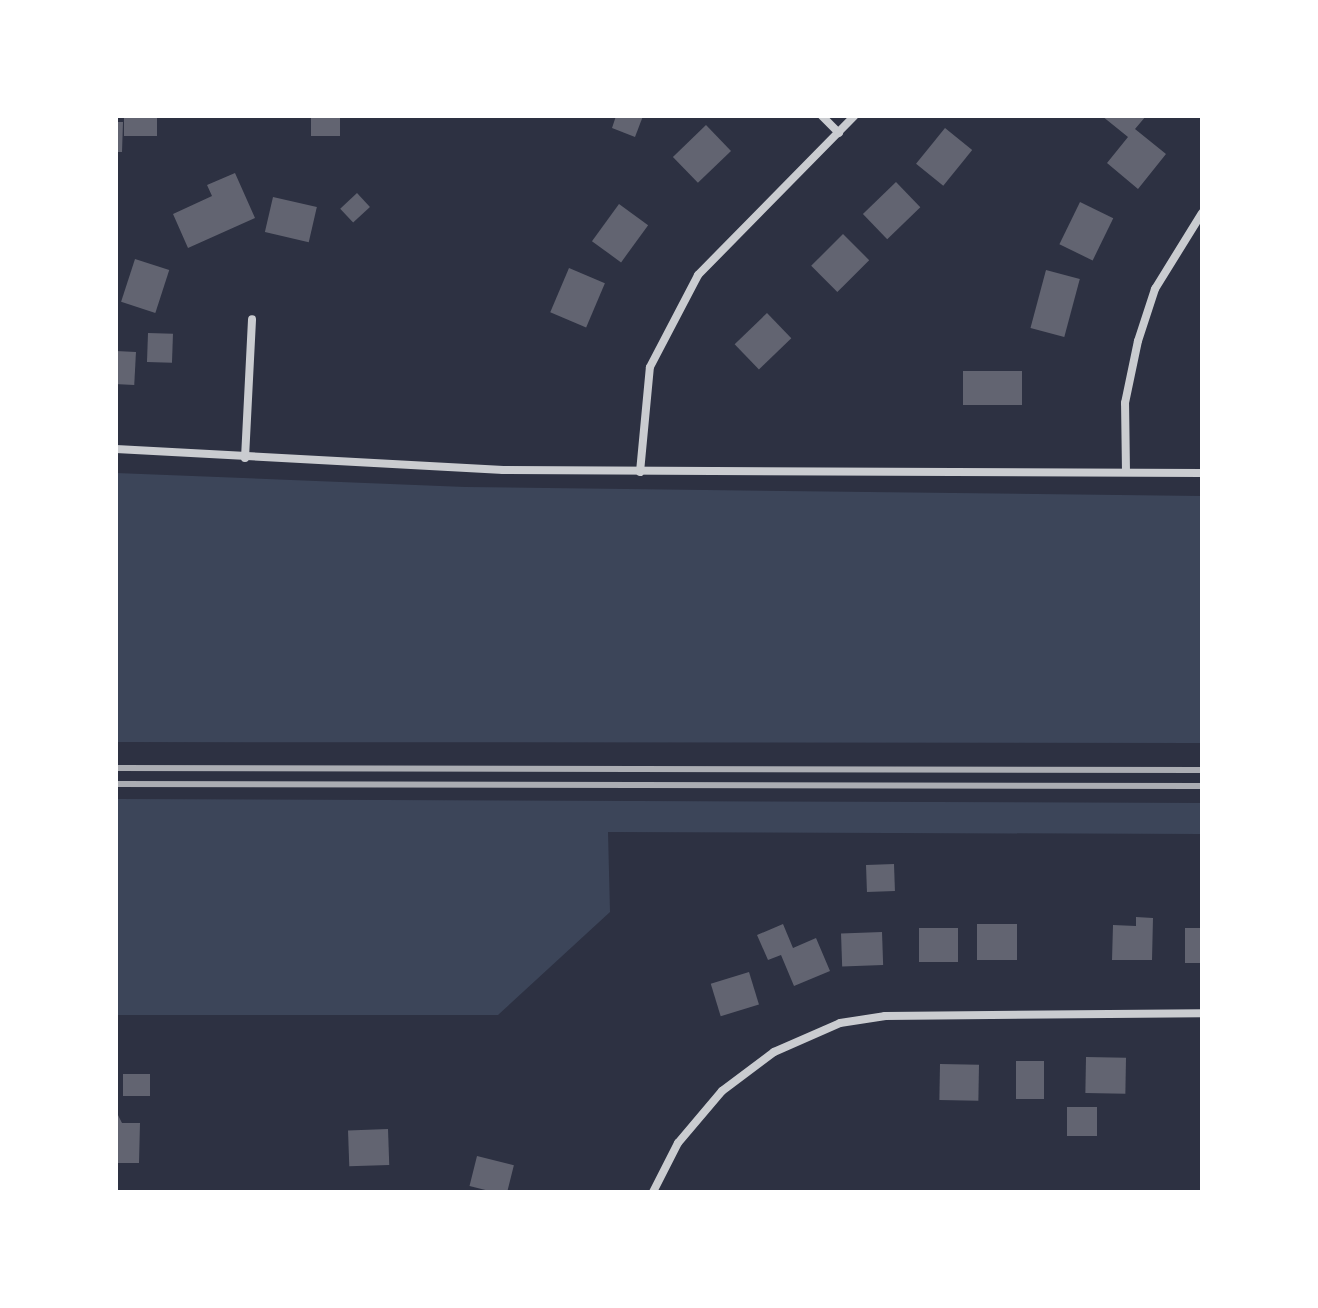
<!DOCTYPE html>
<style>
body{margin:0}
#map{position:relative;width:1318px;height:1308px;overflow:hidden;background:#2d3142;font-family:"Exo 2",sans-serif}
div>[style]{position:absolute}
.green>*{inset:0;background:#3c4559}
.building>*{inset:0;background:#626471;transform-origin:0 0}
.minor>*{height:8px;margin:-4px;padding:0 4px;transform-origin:4px;border-radius:4px;background:#caccd0}
.rail>*{height:6px;margin:-3px;padding:0 3px;transform-origin:3px;border-radius:3px;background:#abadb3}
span{translate:-50% -50%;white-space:nowrap;text-align:center;line-height:1.15;-webkit-text-stroke:6px #fff;paint-order:stroke}
.frame{position:absolute;inset:0;border:118px solid #fff;pointer-events:none}
</style>
<div id="map">
<div class="green">
<div style="clip-path:polygon(116px 473px,465px 487px,1202px 496px,1202px 743px,116px 742px)"></div>
<div style="clip-path:polygon(116px 799px,1202px 803px,1202px 834px,608px 832px,610px 912px,498px 1015px,116px 1015px)"></div>
</div>
<div class="building">
<div style="left:124px;top:116px;width:33px;height:20px"></div>
<div style="left:311px;top:116px;width:29px;height:20px"></div>
<div style="clip-path:polygon(616px 116px,643px 116px,635px 137px,612px 128px)"></div>
<div style="clip-path:polygon(1102px 116px,1146px 116px,1135px 129px,1166px 154px,1138px 189px,1107px 163px,1128px 137px)"></div>
<div style="clip-path:polygon(116px 122px,123px 122px,122px 152px,116px 152px)"></div>
<div style="left:706px;top:125px;width:36px;height:46px;rotate:46deg"></div>
<div style="left:945px;top:128px;width:35px;height:46px;rotate:39deg"></div>
<div style="clip-path:polygon(235px 173px,255px 218px,188px 248px,173px 214px,212px 196px,207px 185px)"></div>
<div style="left:896px;top:182px;width:35px;height:46px;rotate:46deg"></div>
<div style="left:357px;top:193px;width:19px;height:23px;rotate:47deg"></div>
<div style="left:273px;top:197px;width:45px;height:36px;rotate:13deg"></div>
<div style="left:1080px;top:202px;width:37px;height:47px;rotate:26deg"></div>
<div style="left:619px;top:204px;width:36px;height:46px;rotate:36deg"></div>
<div style="left:843px;top:234px;width:37px;height:45px;rotate:45deg"></div>
<div style="left:135px;top:259px;width:36px;height:45px;rotate:18deg"></div>
<div style="left:569px;top:268px;width:39px;height:48px;rotate:23deg"></div>
<div style="left:1046px;top:270px;width:35px;height:60px;rotate:15deg"></div>
<div style="left:767px;top:313px;width:35px;height:45px;rotate:46deg"></div>
<div style="left:148px;top:333px;width:25px;height:29px;rotate:2deg"></div>
<div style="left:116px;top:351px;width:20px;height:33px;rotate:3deg"></div>
<div style="left:963px;top:371px;width:59px;height:34px"></div>
<div style="left:894px;top:864px;width:27px;height:28px;rotate:88deg"></div>
<div style="clip-path:polygon(1136px 917px,1153px 918px,1152px 960px,1112px 960px,1113px 925px,1136px 926px)"></div>
<div style="clip-path:polygon(783px 924px,793px 948px,816px 938px,830px 971px,794px 986px,781px 955px,768px 960px,757px 935px)"></div>
<div style="left:977px;top:924px;width:40px;height:36px"></div>
<div style="left:919px;top:928px;width:39px;height:34px"></div>
<div style="left:1202px;top:928px;width:35px;height:17px;rotate:90deg"></div>
<div style="left:882px;top:932px;width:33px;height:41px;rotate:88deg"></div>
<div style="left:749px;top:972px;width:34px;height:40px;rotate:73deg"></div>
<div style="left:1086px;top:1057px;width:40px;height:36px;rotate:1deg"></div>
<div style="left:1016px;top:1061px;width:28px;height:38px"></div>
<div style="left:940px;top:1064px;width:39px;height:36px;rotate:1deg"></div>
<div style="left:150px;top:1074px;width:22px;height:27px;rotate:90deg"></div>
<div style="left:1067px;top:1107px;width:30px;height:29px"></div>
<div style="clip-path:polygon(116px 1111px,122px 1123px,140px 1123px,139px 1163px,116px 1163px)"></div>
<div style="left:388px;top:1129px;width:36px;height:40px;rotate:88deg"></div>
<div style="left:477px;top:1156px;width:38px;height:31px;rotate:14deg"></div>
</div>
<div class="minor">
<div style="left:822px;top:116px;width:24px;rotate:45deg"></div>
<div style="left:116px;top:449px;width:388px;rotate:3.1deg"></div>
<div style="left:503px;top:470px;width:699px;rotate:0.25deg"></div>
<div style="left:245px;top:458px;width:139px;rotate:-87.1deg"></div>
<div style="left:640px;top:472px;width:105px;rotate:-84.6deg"></div>
<div style="left:650px;top:367px;width:104px;rotate:-62.4deg"></div>
<div style="left:698px;top:275px;width:223px;rotate:-45.5deg"></div>
<div style="left:1126px;top:472px;width:69px;rotate:-90.8deg"></div>
<div style="left:1125px;top:403px;width:63px;rotate:-78.2deg"></div>
<div style="left:1138px;top:341px;width:55px;rotate:-71.9deg"></div>
<div style="left:1155px;top:289px;width:89px;rotate:-58.3deg"></div>
<div style="left:653px;top:1192px;width:55px;rotate:-63deg"></div>
<div style="left:678px;top:1143px;width:68px;rotate:-49.8deg"></div>
<div style="left:722px;top:1091px;width:65px;rotate:-36.9deg"></div>
<div style="left:774px;top:1052px;width:72px;rotate:-23.7deg"></div>
<div style="left:840px;top:1023px;width:46px;rotate:-8.8deg"></div>
<div style="left:885px;top:1016px;width:317px;rotate:-0.5deg"></div>
</div>
<div class="rail">
<div style="left:116px;top:768px;width:1086px;rotate:0.11deg"></div>
<div style="left:116px;top:784px;width:1086px;rotate:0.11deg"></div>
</div>
<div class="frame"></div>
</div>
